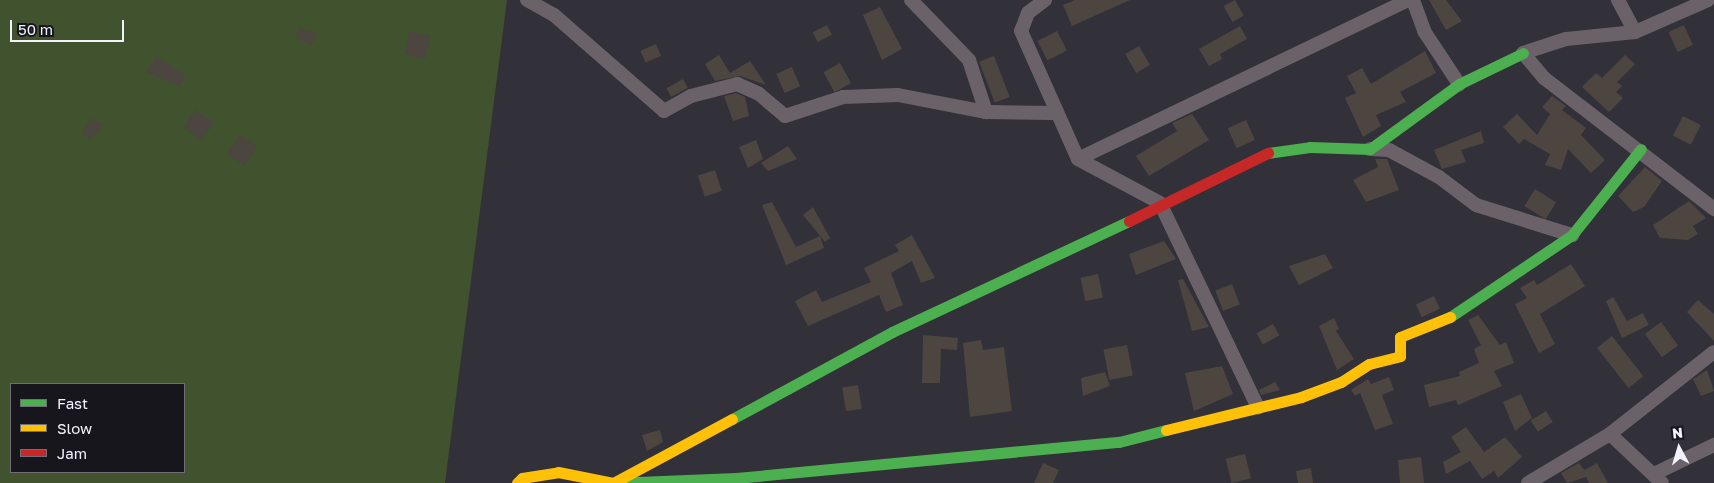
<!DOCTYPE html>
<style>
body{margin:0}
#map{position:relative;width:1714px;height:483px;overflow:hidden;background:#323038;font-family:"Golos Text",sans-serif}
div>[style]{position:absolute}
.green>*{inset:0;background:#40522e}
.building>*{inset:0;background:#4d4540;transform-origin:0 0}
.street>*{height:14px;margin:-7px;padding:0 7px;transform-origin:7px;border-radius:7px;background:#6b6269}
.fast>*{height:11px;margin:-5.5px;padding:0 5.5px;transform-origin:5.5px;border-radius:5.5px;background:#4caf50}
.slow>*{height:11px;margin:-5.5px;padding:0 5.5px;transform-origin:5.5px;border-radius:5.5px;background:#ffc107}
.jam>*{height:11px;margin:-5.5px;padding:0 5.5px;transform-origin:5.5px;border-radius:5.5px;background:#c62828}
span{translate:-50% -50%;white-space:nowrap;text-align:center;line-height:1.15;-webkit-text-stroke:4px #17161d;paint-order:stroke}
.legend{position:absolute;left:10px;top:383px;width:175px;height:90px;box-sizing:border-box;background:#17161d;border:1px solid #6f6e76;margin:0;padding:6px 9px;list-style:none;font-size:15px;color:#f3f2fc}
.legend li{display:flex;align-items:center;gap:10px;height:25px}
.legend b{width:25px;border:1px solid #6f6e76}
.north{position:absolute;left:1654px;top:423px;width:50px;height:50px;-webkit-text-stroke:4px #17161d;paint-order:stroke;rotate:354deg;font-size:14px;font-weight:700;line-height:20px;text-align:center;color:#f3f2fc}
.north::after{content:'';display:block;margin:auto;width:18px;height:22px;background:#f3f2fc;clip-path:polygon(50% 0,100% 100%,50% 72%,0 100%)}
.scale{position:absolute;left:10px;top:20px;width:114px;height:22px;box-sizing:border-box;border:2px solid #f3f2fc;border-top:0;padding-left:6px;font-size:15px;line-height:18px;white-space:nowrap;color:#f3f2fc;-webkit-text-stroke:4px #17161d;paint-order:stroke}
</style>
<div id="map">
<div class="green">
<div style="clip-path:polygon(evenodd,0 0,507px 0,445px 483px,0 483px,0 0,11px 384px,184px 384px,184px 472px,11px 472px,11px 384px)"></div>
</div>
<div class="building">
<div style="clip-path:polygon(1075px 0,1130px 0,1072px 26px,1063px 5px)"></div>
<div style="left:1235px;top:0;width:18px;height:13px;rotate:61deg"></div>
<div style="clip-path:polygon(1429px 0,1446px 0,1462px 21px,1446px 30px)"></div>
<div style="clip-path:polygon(880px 7px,902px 49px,882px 60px,863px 15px)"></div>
<div style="left:827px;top:25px;width:11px;height:16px;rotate:63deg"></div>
<div style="left:1684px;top:25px;width:22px;height:17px;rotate:66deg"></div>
<div style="clip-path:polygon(1240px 26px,1247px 39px,1220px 54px,1222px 59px,1209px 66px,1199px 49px)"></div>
<div style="clip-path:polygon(300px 28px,317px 34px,311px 45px,295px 37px)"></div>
<div style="left:410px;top:31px;width:21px;height:23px;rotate:14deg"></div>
<div style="left:1057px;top:31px;width:22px;height:22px;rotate:63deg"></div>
<div style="left:656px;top:44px;width:13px;height:17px;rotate:67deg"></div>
<div style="left:1139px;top:46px;width:22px;height:16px;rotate:60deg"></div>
<div style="clip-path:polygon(1425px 51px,1436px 73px,1400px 92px,1406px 102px,1376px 115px,1381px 126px,1363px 137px,1345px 98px,1356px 93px,1347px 76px,1362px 68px,1371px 84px)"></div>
<div style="clip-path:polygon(719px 55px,730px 73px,750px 61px,766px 85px,740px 76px,715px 81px,705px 64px)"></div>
<div style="clip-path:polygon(1625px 55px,1635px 64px,1617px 82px,1622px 86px,1616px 92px,1623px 98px,1609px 112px,1582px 87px,1596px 73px,1602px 78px)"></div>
<div style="left:994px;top:56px;width:44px;height:16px;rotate:69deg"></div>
<div style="clip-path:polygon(156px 57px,185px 75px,180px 86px,146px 72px)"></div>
<div style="left:840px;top:63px;width:23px;height:19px;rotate:61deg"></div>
<div style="left:792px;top:67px;width:21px;height:17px;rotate:67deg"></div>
<div style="left:683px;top:79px;width:10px;height:19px;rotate:61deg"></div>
<div style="clip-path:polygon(736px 93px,745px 97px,749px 116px,733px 121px,724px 96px)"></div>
<div style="clip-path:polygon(1552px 96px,1566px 106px,1562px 110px,1586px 128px,1581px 135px,1605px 160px,1591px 173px,1568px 149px,1561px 170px,1545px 165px,1550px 154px,1524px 139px,1519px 144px,1503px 127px,1517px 114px,1537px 135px,1550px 114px,1542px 107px)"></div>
<div style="left:196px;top:110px;width:22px;height:21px;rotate:36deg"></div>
<div style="clip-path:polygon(1192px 114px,1209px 140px,1149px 176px,1136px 156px,1177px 131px,1172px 123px)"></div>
<div style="left:1683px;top:116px;width:20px;height:22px;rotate:27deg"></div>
<div style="left:93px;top:118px;width:11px;height:18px;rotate:38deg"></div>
<div style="left:1246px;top:120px;width:22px;height:20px;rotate:66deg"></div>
<div style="clip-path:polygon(1481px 131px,1484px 143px,1461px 150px,1466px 162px,1442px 169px,1434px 150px)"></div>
<div style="left:239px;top:135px;width:21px;height:23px;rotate:31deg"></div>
<div style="clip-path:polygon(756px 140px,763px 159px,748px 168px,739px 147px)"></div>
<div style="clip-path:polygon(788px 146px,797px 159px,768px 171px,761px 163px)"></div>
<div style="clip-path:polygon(1375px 159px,1387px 159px,1399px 190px,1366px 202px,1353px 180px,1378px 167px)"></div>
<div style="clip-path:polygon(1645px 167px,1662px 181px,1644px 207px,1633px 212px,1618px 196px)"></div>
<div style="left:715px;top:170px;width:22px;height:18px;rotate:72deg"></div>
<div style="left:1535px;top:189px;width:25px;height:20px;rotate:32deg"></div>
<div style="clip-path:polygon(1689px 201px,1706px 218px,1693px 226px,1698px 234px,1688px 240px,1660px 238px,1653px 225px)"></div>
<div style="clip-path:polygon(772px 202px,796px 247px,820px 236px,824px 248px,786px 265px,762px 205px)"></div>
<div style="clip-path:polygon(813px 207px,830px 238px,825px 242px,803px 215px)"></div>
<div style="clip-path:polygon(912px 235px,935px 278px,921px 283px,912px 261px,891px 273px,903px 305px,886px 312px,879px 295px,808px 326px,795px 301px,816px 290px,822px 302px,871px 282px,864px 268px,899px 251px,895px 245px)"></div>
<div style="clip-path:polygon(1164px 241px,1176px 259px,1136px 275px,1129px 254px)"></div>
<div style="clip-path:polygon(1325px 254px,1333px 268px,1299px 285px,1289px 266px)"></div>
<div style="clip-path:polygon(1571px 264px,1585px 286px,1540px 314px,1555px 344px,1539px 353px,1515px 304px,1527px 298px,1520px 288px,1534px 280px,1537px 285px)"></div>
<div style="left:1098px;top:274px;width:24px;height:18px;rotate:78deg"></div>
<div style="clip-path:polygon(1183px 279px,1209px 327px,1192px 331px,1178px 280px)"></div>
<div style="left:1232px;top:284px;width:22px;height:18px;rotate:69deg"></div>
<div style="left:1434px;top:296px;width:14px;height:20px;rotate:65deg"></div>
<div style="clip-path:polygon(1613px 297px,1627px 321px,1643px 313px,1649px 325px,1622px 338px,1606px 301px)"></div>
<div style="clip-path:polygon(1698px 300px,1714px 314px,1714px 341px,1687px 312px)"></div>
<div style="clip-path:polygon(1478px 315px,1500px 345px,1506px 342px,1514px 363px,1494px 371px,1502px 386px,1458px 405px,1456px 400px,1429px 407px,1424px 385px,1460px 376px,1459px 372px,1479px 363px,1474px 349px,1481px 345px,1468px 320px)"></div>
<div style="clip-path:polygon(1334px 318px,1339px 329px,1336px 331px,1354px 359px,1337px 370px,1319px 326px)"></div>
<div style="left:1661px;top:322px;width:29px;height:20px;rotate:54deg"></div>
<div style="left:1273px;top:324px;width:13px;height:19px;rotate:61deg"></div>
<div style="clip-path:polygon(923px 335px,958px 338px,957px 350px,941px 349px,940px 383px,922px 383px)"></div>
<div style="left:1612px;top:336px;width:51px;height:19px;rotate:52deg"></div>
<div style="clip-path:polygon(981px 340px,983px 350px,1004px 347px,1012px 411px,970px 417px,963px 343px)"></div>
<div style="left:1127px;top:345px;width:31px;height:24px;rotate:79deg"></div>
<div style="clip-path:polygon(1222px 366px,1233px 394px,1194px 411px,1185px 373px)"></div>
<div style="clip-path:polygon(1707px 370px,1714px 391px,1701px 396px,1693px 379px)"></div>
<div style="clip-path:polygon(1105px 372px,1110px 386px,1083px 396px,1081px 378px)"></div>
<div style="clip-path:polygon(1389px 377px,1394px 390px,1382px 395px,1393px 424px,1375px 430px,1360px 393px,1355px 396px,1351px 390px,1368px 379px,1371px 384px)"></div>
<div style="clip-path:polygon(1275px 382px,1280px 390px,1261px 395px,1259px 390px)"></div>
<div style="left:858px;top:385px;width:24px;height:16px;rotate:81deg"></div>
<div style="clip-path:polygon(1521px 394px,1532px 418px,1515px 431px,1503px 402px)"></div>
<div style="left:1546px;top:411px;width:13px;height:18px;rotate:58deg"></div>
<div style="clip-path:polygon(1466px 427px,1484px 452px,1505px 437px,1522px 457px,1498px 478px,1494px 471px,1482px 479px,1470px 461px,1446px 474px,1443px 462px,1461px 452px,1451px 437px)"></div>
<div style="clip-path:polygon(660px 430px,663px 442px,647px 451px,642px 435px)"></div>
<div style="left:1245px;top:454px;width:25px;height:20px;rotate:76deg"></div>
<div style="clip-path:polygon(1421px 457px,1424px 483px,1400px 483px,1398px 460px)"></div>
<div style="clip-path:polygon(1043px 463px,1059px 470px,1053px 483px,1034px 483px)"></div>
<div style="clip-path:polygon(1579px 463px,1584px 470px,1597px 463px,1608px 483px,1589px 483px,1586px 477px,1567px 483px,1561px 473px)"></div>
<div style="clip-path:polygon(1311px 468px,1313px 483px,1298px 483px,1296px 471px)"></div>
</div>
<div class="street">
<div style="left:527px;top:0;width:31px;rotate:29deg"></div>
<div style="left:554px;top:15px;width:146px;rotate:41.1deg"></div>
<div style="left:664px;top:111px;width:31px;rotate:-29deg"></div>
<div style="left:691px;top:96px;width:48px;rotate:-14.6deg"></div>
<div style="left:737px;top:84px;width:24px;rotate:24deg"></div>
<div style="left:759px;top:94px;width:34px;rotate:40deg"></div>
<div style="left:785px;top:116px;width:61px;rotate:-18.1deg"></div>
<div style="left:843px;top:97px;width:55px;rotate:-2.1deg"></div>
<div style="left:898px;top:95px;width:90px;rotate:10.9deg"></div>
<div style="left:911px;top:0;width:83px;rotate:46deg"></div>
<div style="left:969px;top:60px;width:55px;rotate:71.9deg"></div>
<div style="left:986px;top:112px;width:68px;rotate:0.8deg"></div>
<div style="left:1045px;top:0;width:21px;rotate:143deg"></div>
<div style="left:1028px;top:13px;width:19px;rotate:111deg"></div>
<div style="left:1021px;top:31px;width:140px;rotate:66deg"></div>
<div style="left:1078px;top:159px;width:93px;rotate:28.2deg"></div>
<div style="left:1160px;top:203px;width:227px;rotate:64.4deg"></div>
<div style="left:1413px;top:0;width:33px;rotate:70deg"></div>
<div style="left:1424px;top:31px;width:64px;rotate:56.6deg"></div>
<div style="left:1618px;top:0;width:36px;rotate:62deg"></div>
<div style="left:1708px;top:0;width:80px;rotate:156.3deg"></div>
<div style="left:1635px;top:32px;width:69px;rotate:174.2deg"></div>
<div style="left:1566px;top:39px;width:45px;rotate:162deg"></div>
<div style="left:1523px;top:53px;width:33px;rotate:50deg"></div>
<div style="left:1544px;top:78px;width:215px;rotate:37.6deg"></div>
<div style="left:1370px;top:149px;width:19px;rotate:3deg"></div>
<div style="left:1389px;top:150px;width:57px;rotate:28.4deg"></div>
<div style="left:1439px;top:177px;width:46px;rotate:37.1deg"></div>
<div style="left:1476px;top:205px;width:101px;rotate:17.4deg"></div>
<div style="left:1078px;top:159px;width:366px;rotate:-25.7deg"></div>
<div style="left:1610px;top:434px;width:71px;rotate:43.3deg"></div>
<div style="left:1654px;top:474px;width:67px;rotate:-25.8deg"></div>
<div style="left:1528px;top:483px;width:96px;rotate:-30.9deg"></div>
<div style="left:1610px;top:434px;width:132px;rotate:-38.3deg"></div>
</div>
<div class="fast">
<div style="left:1268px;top:153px;width:42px;rotate:-8.1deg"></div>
<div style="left:1310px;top:147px;width:60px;rotate:1.9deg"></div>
<div style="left:1370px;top:149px;width:110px;rotate:-36.1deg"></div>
<div style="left:1459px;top:84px;width:71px;rotate:-25.8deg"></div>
<div style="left:1450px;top:317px;width:147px;rotate:-33.9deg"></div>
<div style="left:1572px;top:235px;width:110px;rotate:-51.3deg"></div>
<div style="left:732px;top:419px;width:182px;rotate:-28.5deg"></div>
<div style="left:892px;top:332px;width:262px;rotate:-25.1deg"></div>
<div style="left:613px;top:483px;width:123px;rotate:-2.3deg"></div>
<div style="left:736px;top:478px;width:385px;rotate:-5.4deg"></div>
<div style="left:1119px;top:442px;width:49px;rotate:-14.3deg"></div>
</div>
<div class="slow">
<div style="left:1166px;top:430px;width:139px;rotate:-13.7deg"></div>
<div style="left:1301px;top:397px;width:43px;rotate:-20.6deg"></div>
<div style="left:1341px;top:382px;width:33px;rotate:-33deg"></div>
<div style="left:1369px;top:364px;width:32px;rotate:-14deg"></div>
<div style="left:1400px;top:356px;width:19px;rotate:-90deg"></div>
<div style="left:1400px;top:337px;width:54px;rotate:-21.8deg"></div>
<div style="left:517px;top:483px;width:7px;rotate:-45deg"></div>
<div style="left:522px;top:478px;width:36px;rotate:-9deg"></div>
<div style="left:558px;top:472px;width:56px;rotate:11.3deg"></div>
<div style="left:613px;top:483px;width:135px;rotate:-28.3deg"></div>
</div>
<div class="jam">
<div style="left:1129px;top:221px;width:155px;rotate:-26.1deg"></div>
</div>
<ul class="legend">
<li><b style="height:6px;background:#4caf50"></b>Fast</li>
<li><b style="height:6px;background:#ffc107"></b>Slow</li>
<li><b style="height:6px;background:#c62828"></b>Jam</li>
</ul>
<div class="north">N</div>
<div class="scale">50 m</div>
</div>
